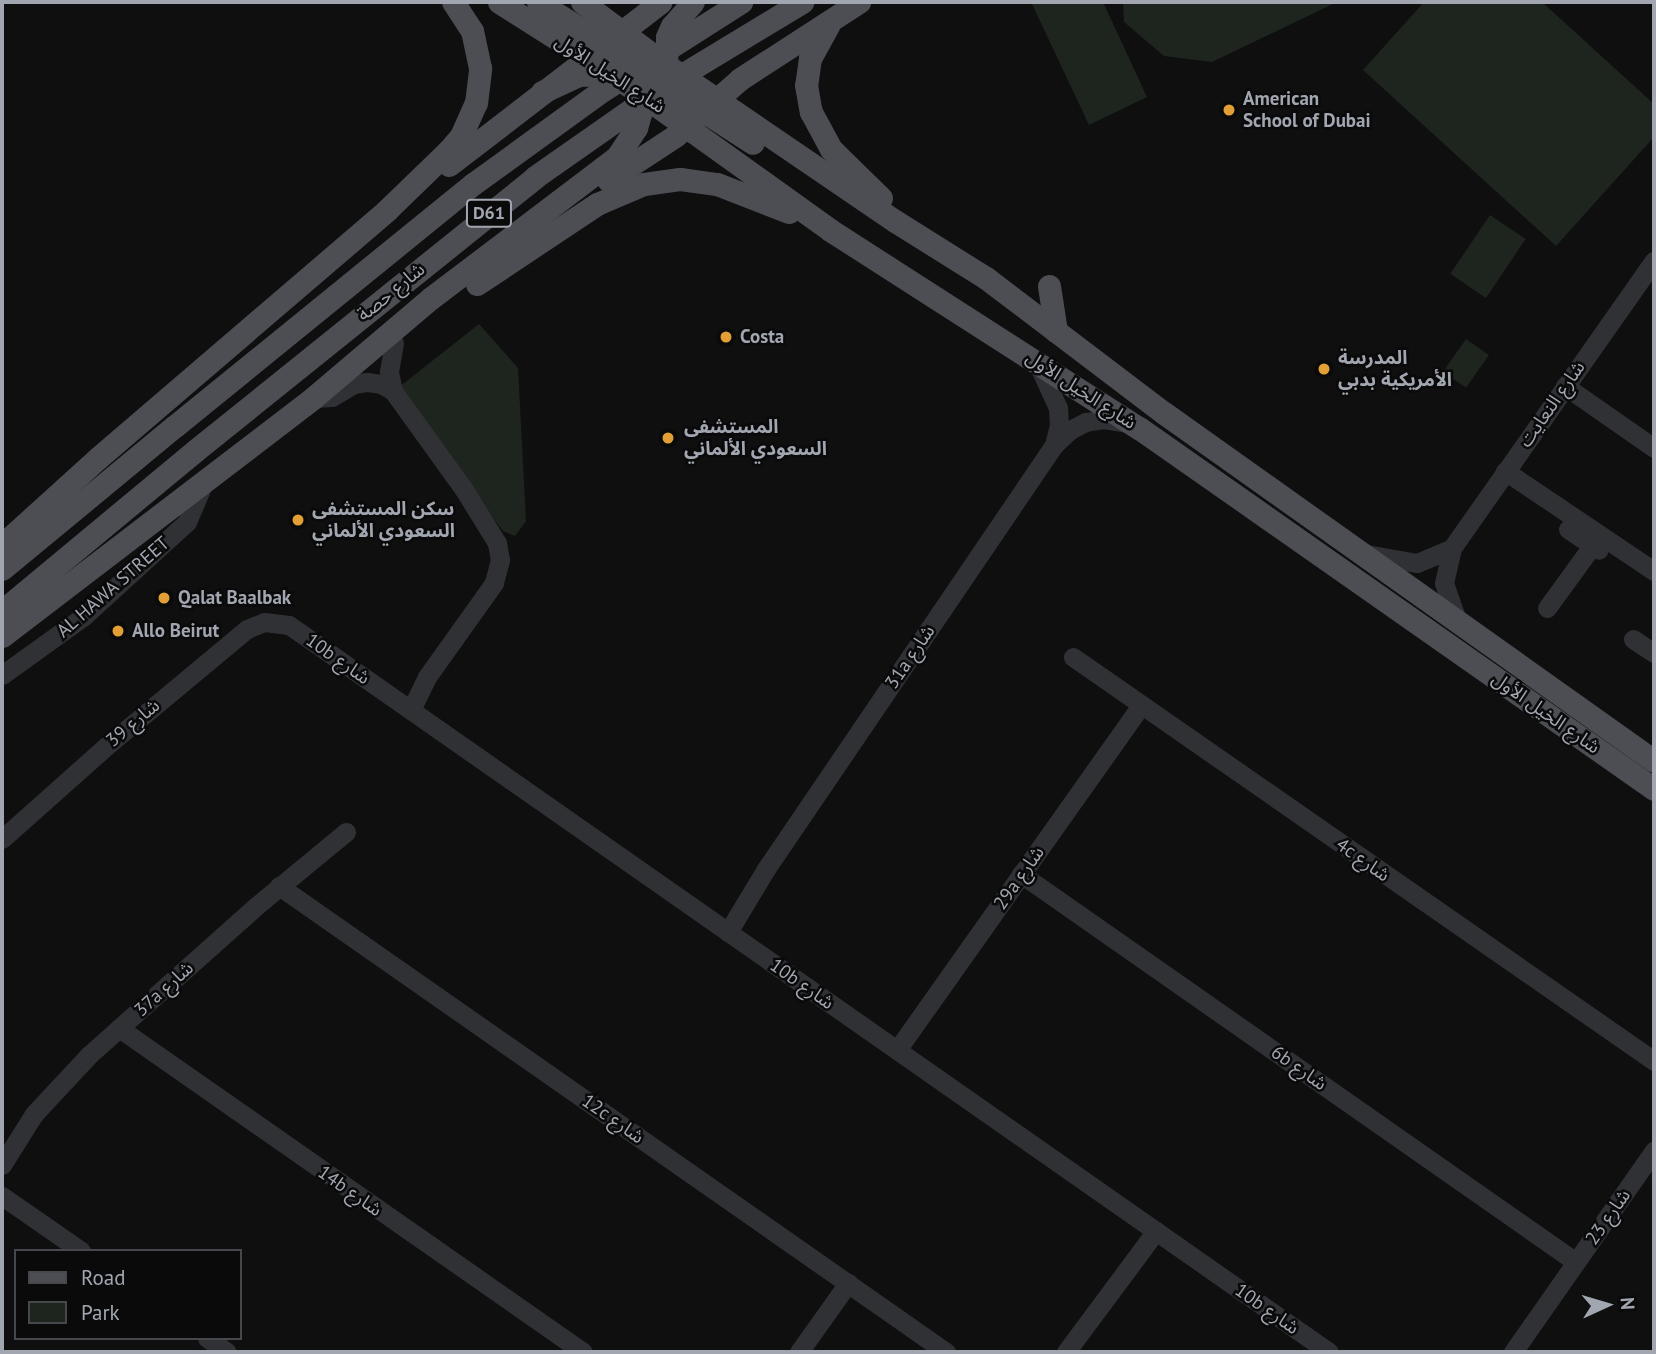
<!DOCTYPE html>
<meta charset="utf-8">
<style>
body{margin:0}
#map{position:relative;width:1656px;height:1354px;overflow:hidden;background:#0f0f10;font-family:"PT Sans","Noto Sans Arabic",sans-serif}
div>[style]{position:absolute}
.green>*{inset:0;background:#1e241e;transform-origin:0 0}
.minor>*{height:19px;margin:-9.5px;padding:0 9.5px;transform-origin:9.5px;border-radius:9.5px;background:#303135}
.major>*{height:23px;margin:-11.5px;padding:0 11.5px;transform-origin:11.5px;border-radius:11.5px;background:#4c4e53}
.major-bridge>*{height:23px;margin:-11.5px;padding:0 11.5px;transform-origin:11.5px;border-radius:11.5px;background:#4c4e53}
.dots>*{width:19px;height:19px;translate:-50% -50%;box-sizing:border-box;border:4px solid #0a0a0b;border-radius:50%}
span{translate:-50% -50%;white-space:nowrap;text-align:center;line-height:1.15;-webkit-text-stroke:5px #0a0a0b;paint-order:stroke}
.shield-label span{padding:2px 5px;background:#0a0a0b;border:2px solid;border-radius:5px;-webkit-text-stroke-width:0}
.shield-label{font-size:18px;color:#a1a6b0;font-weight:700}
.street-label{font-size:19px;color:#a1a6b0}
.poi-label{font-size:19px;color:#a1a6b0;font-weight:700}
.left{translate:0 -50%;text-align:left}
.frame{position:absolute;inset:0;border:4px solid #a1a6b0;pointer-events:none}
.legend{position:absolute;left:14px;top:1249px;width:228px;height:91px;box-sizing:border-box;background:#0a0a0b;border:2px solid #46484d;margin:0;padding:9px 12px;list-style:none;font-size:21px;color:#a1a6b0}
.legend li{display:flex;align-items:center;gap:14px;height:35px}
.legend b{width:35px;border:2px solid #46484d}
.north{position:absolute;left:1572px;top:1270px;width:70px;height:70px;-webkit-text-stroke:5px #0a0a0b;paint-order:stroke;rotate:86deg;font-size:19px;font-weight:700;line-height:28px;text-align:center;color:#a1a6b0}
.north::after{content:'';display:block;margin:auto;width:24px;height:32px;background:#a1a6b0;clip-path:polygon(50% 0,100% 100%,50% 72%,0 100%)}
</style>
<div id="map">
<div class="green">
<div style="clip-path:polygon(1031px 2px,1103px 2px,1147px 97px,1089px 125px)"></div>
<div style="clip-path:polygon(1123px 2px,1337px 2px,1212px 62px,1164px 56px,1124px 22px)"></div>
<div style="clip-path:polygon(1424px 2px,1542px 2px,1654px 104px,1654px 137px,1556px 246px,1363px 70px)"></div>
<div style="left:1490px;top:215px;width:43px;height:71px;rotate:34deg"></div>
<div style="clip-path:polygon(479px 324px,518px 368px,526px 521px,515px 536px,503px 531px,394px 391px)"></div>
<div style="left:1466px;top:339px;width:28px;height:40px;rotate:35deg"></div>
</div>
<div class="minor">
<div style="left:394px;top:343px;width:29px;rotate:100deg"></div>
<div style="left:389px;top:372px;width:19px;rotate:78deg"></div>
<div style="left:393px;top:391px;width:120px;rotate:54.2deg"></div>
<div style="left:463px;top:488px;width:65px;rotate:58.3deg"></div>
<div style="left:497px;top:543px;width:17px;rotate:80deg"></div>
<div style="left:500px;top:560px;width:24px;rotate:105deg"></div>
<div style="left:494px;top:583px;width:115px;rotate:125.5deg"></div>
<div style="left:427px;top:677px;width:37px;rotate:116deg"></div>
<div style="left:1037px;top:362px;width:51px;rotate:65.5deg"></div>
<div style="left:1058px;top:408px;width:17px;rotate:87deg"></div>
<div style="left:1059px;top:425px;width:21px;rotate:104deg"></div>
<div style="left:1565px;top:386px;width:108px;rotate:34.9deg"></div>
<div style="left:313px;top:398px;width:19px;rotate:-3deg"></div>
<div style="left:332px;top:397px;width:26px;rotate:-31deg"></div>
<div style="left:354px;top:384px;width:13px;rotate:-9deg"></div>
<div style="left:367px;top:382px;width:14px;rotate:8deg"></div>
<div style="left:381px;top:384px;width:14px;rotate:30deg"></div>
<div style="left:1505px;top:471px;width:179px;rotate:33.9deg"></div>
<div style="left:1568px;top:529px;width:37px;rotate:34deg"></div>
<div style="left:1366px;top:554px;width:52px;rotate:10deg"></div>
<div style="left:1417px;top:563px;width:38px;rotate:-23deg"></div>
<div style="left:1547px;top:608px;width:77px;rotate:-54deg"></div>
<div style="left:1458px;top:623px;width:42px;rotate:-109.3deg"></div>
<div style="left:1444px;top:583px;width:36px;rotate:-77deg"></div>
<div style="left:1452px;top:548px;width:351px;rotate:-54.9deg"></div>
<div style="left:1633px;top:639px;width:25px;rotate:34deg"></div>
<div style="left:1073px;top:657px;width:708px;rotate:34.81deg"></div>
<div style="left:2px;top:675px;width:101px;rotate:-35.7deg"></div>
<div style="left:84px;top:616px;width:139px;rotate:-42.4deg"></div>
<div style="left:187px;top:522px;width:43px;rotate:-67deg"></div>
<div style="left:2px;top:839px;width:137px;rotate:-41.7deg"></div>
<div style="left:104px;top:748px;width:186px;rotate:-39.8deg"></div>
<div style="left:247px;top:629px;width:18px;rotate:-22deg"></div>
<div style="left:264px;top:622px;width:25px;rotate:7deg"></div>
<div style="left:289px;top:625px;width:1269px;rotate:34.96deg"></div>
<div style="left:1021px;top:874px;width:677px;rotate:34.96deg"></div>
<div style="left:279px;top:886px;width:814px;rotate:34.94deg"></div>
<div style="left:728px;top:932px;width:74px;rotate:-58.9deg"></div>
<div style="left:766px;top:869px;width:513px;rotate:-55.81deg"></div>
<div style="left:1054px;top:445px;width:22px;rotate:-43deg"></div>
<div style="left:1070px;top:430px;width:18px;rotate:-27deg"></div>
<div style="left:1086px;top:422px;width:17px;rotate:-10deg"></div>
<div style="left:1103px;top:419px;width:26px;rotate:9deg"></div>
<div style="left:119px;top:1028px;width:566px;rotate:34.93deg"></div>
<div style="left:897px;top:1050px;width:423px;rotate:-54.7deg"></div>
<div style="left:2px;top:1165px;width:60px;rotate:-57.9deg"></div>
<div style="left:34px;top:1114px;width:81px;rotate:-47deg"></div>
<div style="left:89px;top:1055px;width:222px;rotate:-41.7deg"></div>
<div style="left:255px;top:907px;width:118px;rotate:-39.5deg"></div>
<div style="left:2px;top:1196px;width:96px;rotate:34.8deg"></div>
<div style="left:207px;top:1338px;width:24px;rotate:35deg"></div>
<div style="left:799px;top:1352px;width:85px;rotate:-54.6deg"></div>
<div style="left:1066px;top:1352px;width:151px;rotate:-53.4deg"></div>
<div style="left:1513px;top:1352px;width:246px;rotate:-55deg"></div>
</div>
<div class="major">
<div style="left:499px;top:2px;width:133px;rotate:32.4deg"></div>
<div style="left:611px;top:73px;width:269px;rotate:35.6deg"></div>
<div style="left:830px;top:230px;width:367px;rotate:32.7deg"></div>
<div style="left:1139px;top:428px;width:629px;rotate:35.03deg"></div>
<div style="left:538px;top:2px;width:138px;rotate:32.3deg"></div>
<div style="left:582px;top:2px;width:105px;rotate:36.9deg"></div>
<div style="left:666px;top:65px;width:277px;rotate:34.3deg"></div>
<div style="left:895px;top:221px;width:107px;rotate:32.1deg"></div>
<div style="left:986px;top:278px;width:223px;rotate:37.2deg"></div>
<div style="left:1164px;top:413px;width:601px;rotate:35.38deg"></div>
<div style="left:828px;top:26px;width:37px;rotate:119deg"></div>
<div style="left:810px;top:58px;width:27px;rotate:98deg"></div>
<div style="left:806px;top:85px;width:27px;rotate:80deg"></div>
<div style="left:811px;top:112px;width:42px;rotate:61.6deg"></div>
<div style="left:831px;top:149px;width:70px;rotate:44.4deg"></div>
<div style="left:666px;top:67px;width:30px;rotate:-88deg"></div>
<div style="left:667px;top:37px;width:12px;rotate:-66deg"></div>
<div style="left:672px;top:26px;width:32px;rotate:-49deg"></div>
<div style="left:646px;top:83px;width:46px;rotate:23.2deg"></div>
<div style="left:688px;top:101px;width:77px;rotate:32.9deg"></div>
<div style="left:542px;top:92px;width:41px;rotate:-24.7deg"></div>
<div style="left:579px;top:75px;width:34px;rotate:-2deg"></div>
<div style="left:449px;top:165px;width:267px;rotate:-37.6deg"></div>
<div style="left:608px;top:180px;width:80px;rotate:-33.3deg"></div>
<div style="left:675px;top:136px;width:86px;rotate:-41.2deg"></div>
<div style="left:740px;top:79px;width:142px;rotate:-32.9deg"></div>
<div style="left:477px;top:284px;width:144px;rotate:-33.7deg"></div>
<div style="left:597px;top:204px;width:51px;rotate:-23.1deg"></div>
<div style="left:644px;top:184px;width:36px;rotate:-8deg"></div>
<div style="left:680px;top:179px;width:37px;rotate:8deg"></div>
<div style="left:717px;top:184px;width:77px;rotate:21.3deg"></div>
<div style="left:1049px;top:286px;width:46px;rotate:81.2deg"></div>
<div style="left:2px;top:545px;width:130px;rotate:-42.2deg"></div>
<div style="left:98px;top:458px;width:381px;rotate:-40.6deg"></div>
<div style="left:387px;top:210px;width:86px;rotate:-44.1deg"></div>
<div style="left:449px;top:150px;width:18px;rotate:-49deg"></div>
<div style="left:461px;top:136px;width:36px;rotate:-66deg"></div>
<div style="left:476px;top:103px;width:35px;rotate:-83deg"></div>
<div style="left:480px;top:68px;width:38px;rotate:-102deg"></div>
<div style="left:472px;top:31px;width:35px;rotate:-123deg"></div>
<div style="left:2px;top:569px;width:224px;rotate:-39.6deg"></div>
<div style="left:2px;top:611px;width:252px;rotate:-39.7deg"></div>
<div style="left:2px;top:636px;width:392px;rotate:-37.4deg"></div>
<div style="left:313px;top:398px;width:155px;rotate:-40.3deg"></div>
<div style="left:431px;top:298px;width:233px;rotate:-37.2deg"></div>
<div style="left:617px;top:157px;width:35px;rotate:-57deg"></div>
<div style="left:636px;top:128px;width:15px;rotate:-74deg"></div>
<div style="left:640px;top:114px;width:26px;rotate:-94deg"></div>
</div>
<div class="major-bridge">
<div style="left:175px;top:426px;width:384px;rotate:-39.1deg"></div>
<div style="left:473px;top:184px;width:160px;rotate:-35.9deg"></div>
<div style="left:603px;top:90px;width:164px;rotate:-32.5deg"></div>
<div style="left:196px;top:450px;width:435px;rotate:-38.8deg"></div>
<div style="left:535px;top:177px;width:171px;rotate:-35deg"></div>
<div style="left:675px;top:79px;width:149px;rotate:-31.2deg"></div>
</div>
<div class="dots">
<div style="left:1229px;top:110px;background:#e29f35"></div>
<div style="left:726px;top:337px;background:#e29f35"></div>
<div style="left:1324px;top:369px;background:#e29f35"></div>
<div style="left:668px;top:438px;background:#e29f35"></div>
<div style="left:298px;top:520px;background:#e29f35"></div>
<div style="left:164px;top:598px;background:#e29f35"></div>
<div style="left:118px;top:631px;background:#e29f35"></div>
</div>
<div class="shield-label">
<span style="left:489px;top:213px">D61</span>
</div>
<div class="street-label">
<span style="left:610px;top:74px;rotate:33deg">شارع الخيل الأول</span>
<span style="left:391px;top:292px;rotate:-39deg">شارع حصة</span>
<span style="left:1081px;top:390px;rotate:33deg">شارع الخيل الأول</span>
<span style="left:1552px;top:404px;rotate:-55deg">شارع النعايت</span>
<span style="left:113px;top:587px;rotate:-41deg">AL HAWA STREET</span>
<span style="left:910px;top:657px;rotate:-56deg">31a شارع</span>
<span style="left:338px;top:659px;rotate:35deg">10b شارع</span>
<span style="left:1546px;top:713px;rotate:35deg">شارع الخيل الأول</span>
<span style="left:133px;top:723px;rotate:-40deg">شارع 39</span>
<span style="left:1363px;top:860px;rotate:35deg">4c شارع</span>
<span style="left:1019px;top:878px;rotate:-55deg">29a شارع</span>
<span style="left:802px;top:984px;rotate:35deg">10b شارع</span>
<span style="left:164px;top:989px;rotate:-42deg">37a شارع</span>
<span style="left:1299px;top:1068px;rotate:35deg">6b شارع</span>
<span style="left:613px;top:1119px;rotate:35deg">12c شارع</span>
<span style="left:350px;top:1191px;rotate:35deg">14b شارع</span>
<span style="left:1608px;top:1217px;rotate:-55deg">شارع 23</span>
<span style="left:1267px;top:1309px;rotate:35deg">10b شارع</span>
</div>
<div class="poi-label">
<span class="left" style="left:1243px;top:110px">American<br>School of Dubai</span>
<span class="left" style="left:740px;top:337px">Costa</span>
<span class="left" style="left:1338px;top:369px">المدرسة<br>الأمريكية بدبي</span>
<span class="left" style="left:684px;top:438px">المستشفى<br>السعودي الألماني</span>
<span class="left" style="left:312px;top:520px">سكن المستشفى<br>السعودي الألماني</span>
<span class="left" style="left:178px;top:598px">Qalat Baalbak</span>
<span class="left" style="left:132px;top:631px">Allo Beirut</span>
</div>
<div class="frame"></div>
<ul class="legend">
<li><b style="height:9px;background:#4c4e53"></b>Road</li>
<li><b style="height:19px;background:#1e241e"></b>Park</li>
</ul>
<div class="north">N</div>
</div>
